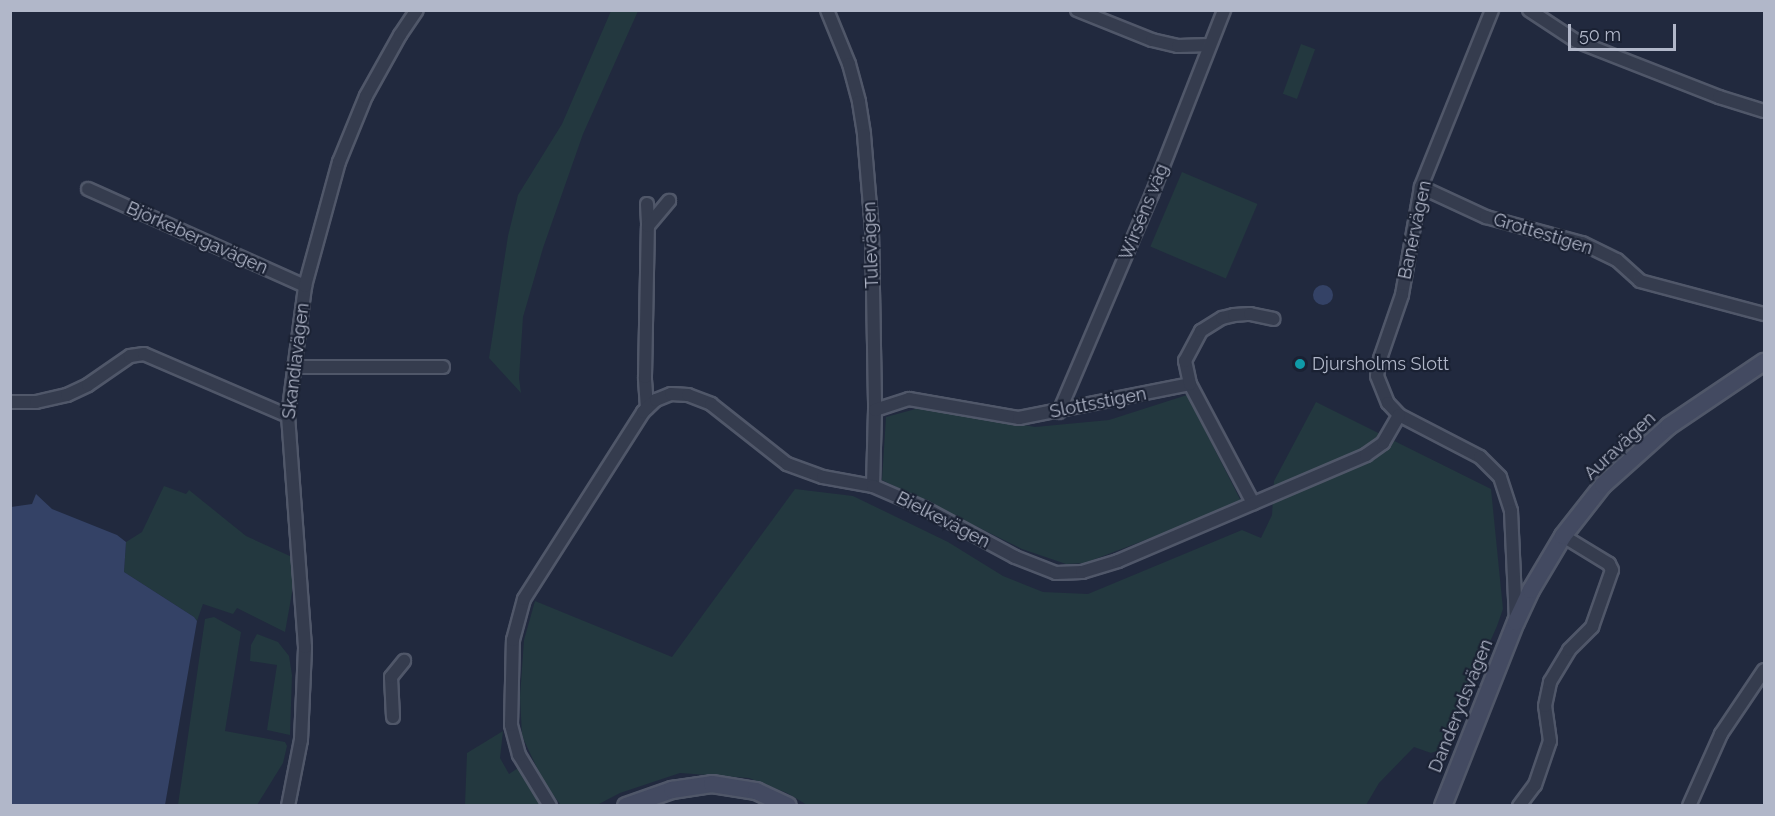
<!DOCTYPE html>
<meta charset="utf-8">
<style>
body{margin:0}
#map{position:relative;width:1775px;height:816px;overflow:hidden;background:#21293e;font-family:Raleway,sans-serif}
div>[style]{position:absolute}
.green>*{inset:0;background:#23383f;transform-origin:0 0}
.water>*{inset:0;background:#344266}
.round{border-radius:50%}
.roads{filter:drop-shadow(2px 0 #505769) drop-shadow(-2px 0 #505769) drop-shadow(0 2px #505769) drop-shadow(0 -2px #505769)}
.street>*{height:12px;margin:-6px;padding:0 6px;transform-origin:6px;border-radius:6px;background:#353c4e}
.secondary>*{height:16px;margin:-8px;padding:0 8px;transform-origin:8px;border-radius:8px;background:#434a61}
.dots>*{width:16px;height:16px;translate:-50% -50%;box-sizing:border-box;border:3px solid #1a2133;border-radius:50%}
span{translate:-50% -50%;white-space:nowrap;text-align:center;line-height:1.15;-webkit-text-stroke:4.5px #1a2133;paint-order:stroke}
.street-label{font-size:18px;color:#b1b7c9}
.poi-label{font-size:18px;color:#b1b7c9}
.left{translate:0 -50%;text-align:left}
.frame{position:absolute;inset:0;border:12px solid #b1b7c9;pointer-events:none}
.scale{position:absolute;left:1568px;top:24px;width:108px;height:27px;box-sizing:border-box;border:3px solid #b1b7c9;border-top:0;padding-left:8px;font-size:18px;line-height:21px;white-space:nowrap;color:#b1b7c9;-webkit-text-stroke:4px #1a2133;paint-order:stroke}
</style>
<div id="map">
<div class="green">
<div style="clip-path:polygon(611px 11px,638px 11px,583px 134px,543px 248px,523px 317px,519px 378px,521px 393px,489px 358px,508px 236px,518px 195px,562px 124px)"></div>
<div style="left:1301px;top:44px;width:15px;height:53px;rotate:20deg"></div>
<div style="left:1182px;top:172px;width:82px;height:81px;rotate:23deg"></div>
<div style="clip-path:polygon(1187px 395px,1242px 503px,1085px 563px,1066px 564px,1022px 549px,882px 480px,886px 417px,923px 407px,1035px 427px,1109px 420px)"></div>
<div style="clip-path:polygon(1316px 402px,1491px 489px,1503px 609px,1497px 626px,1442px 749px,1431px 753px,1414px 747px,1379px 783px,1366px 805px,807px 805px,787px 793px,749px 778px,680px 773px,620px 793px,597px 805px,561px 805px,545px 785px,522px 736px,520px 697px,524px 640px,535px 601px,672px 657px,795px 489px,853px 496px,948px 542px,1003px 576px,1043px 592px,1088px 594px,1242px 530px,1261px 538px,1272px 515px,1274px 481px)"></div>
<div style="clip-path:polygon(164px 486px,186px 494px,189px 490px,246px 536px,292px 557px,292px 593px,285px 632px,237px 608px,233px 614px,203px 604px,197px 621px,194px 617px,124px 572px,126px 542px,142px 532px)"></div>
<div style="clip-path:polygon(214px 617px,241px 632px,225px 731px,285px 742px,287px 746px,283px 763px,257px 805px,178px 805px,205px 619px)"></div>
<div style="clip-path:polygon(257px 634px,278px 642px,289px 656px,292px 675px,290px 735px,267px 730px,277px 665px,250px 661px,251px 645px)"></div>
<div style="clip-path:polygon(503px 731px,500px 758px,509px 774px,518px 768px,542px 805px,465px 805px,467px 753px)"></div>
</div>
<div class="water">
<div class="round" style="left:1313px;top:285px;width:20px;height:20px"></div>
<div style="clip-path:polygon(36px 494px,52px 509px,117px 535px,126px 542px,124px 572px,194px 617px,197px 621px,165px 805px,11px 805px,11px 507px,32px 504px)"></div>
</div>
<div class="roads">
<div class="street">
<div style="left:827px;top:10px;width:58px;rotate:67.8deg"></div>
<div style="left:849px;top:64px;width:39px;rotate:75deg"></div>
<div style="left:859px;top:102px;width:33px;rotate:81deg"></div>
<div style="left:864px;top:135px;width:96px;rotate:85.2deg"></div>
<div style="left:872px;top:231px;width:179px;rotate:89deg"></div>
<div style="left:875px;top:410px;width:76px;rotate:91.5deg"></div>
<div style="left:1077px;top:10px;width:81px;rotate:21.8deg"></div>
<div style="left:1152px;top:40px;width:27px;rotate:13deg"></div>
<div style="left:1178px;top:46px;width:32px;rotate:-2deg"></div>
<div style="left:1492px;top:10px;width:191px;rotate:111.9deg"></div>
<div style="left:1421px;top:187px;width:110px;rotate:100deg"></div>
<div style="left:1402px;top:295px;width:68px;rotate:109deg"></div>
<div style="left:1380px;top:359px;width:17px;rotate:100deg"></div>
<div style="left:1377px;top:376px;width:29px;rotate:68deg"></div>
<div style="left:1388px;top:403px;width:16px;rotate:47deg"></div>
<div style="left:1399px;top:415px;width:91px;rotate:27.4deg"></div>
<div style="left:1480px;top:457px;width:28px;rotate:45deg"></div>
<div style="left:1500px;top:477px;width:36px;rotate:72deg"></div>
<div style="left:1511px;top:511px;width:109px;rotate:87.4deg"></div>
<div style="left:1529px;top:10px;width:56px;rotate:33.4deg"></div>
<div style="left:1576px;top:41px;width:154px;rotate:21.4deg"></div>
<div style="left:1719px;top:97px;width:47px;rotate:17.3deg"></div>
<div style="left:1421px;top:187px;width:72px;rotate:24.8deg"></div>
<div style="left:1486px;top:217px;width:99px;rotate:15.2deg"></div>
<div style="left:1582px;top:243px;width:39px;rotate:26deg"></div>
<div style="left:1617px;top:260px;width:31px;rotate:42deg"></div>
<div style="left:1640px;top:281px;width:128px;rotate:14.9deg"></div>
<div style="left:88px;top:189px;width:238px;rotate:24.1deg"></div>
<div style="left:647px;top:204px;width:22px;rotate:87deg"></div>
<div style="left:293px;top:367px;width:150px"></div>
<div style="left:1190px;top:384px;width:135px;rotate:62.1deg"></div>
<div style="left:10px;top:402px;width:26px"></div>
<div style="left:36px;top:402px;width:32px;rotate:-13deg"></div>
<div style="left:67px;top:395px;width:23px;rotate:-25deg"></div>
<div style="left:88px;top:385px;width:51px;rotate:-34.6deg"></div>
<div style="left:130px;top:356px;width:14px;rotate:-8deg"></div>
<div style="left:144px;top:354px;width:157px;rotate:23.3deg"></div>
<div style="left:647px;top:408px;width:31px;rotate:-94deg"></div>
<div style="left:645px;top:377px;width:151px;rotate:-88.9deg"></div>
<div style="left:648px;top:226px;width:33px;rotate:-50deg"></div>
<div style="left:875px;top:410px;width:36px;rotate:-18deg"></div>
<div style="left:909px;top:399px;width:112px;rotate:9.8deg"></div>
<div style="left:1019px;top:418px;width:174px;rotate:-11.2deg"></div>
<div style="left:1190px;top:384px;width:24px;rotate:-102deg"></div>
<div style="left:1185px;top:361px;width:34px;rotate:-62deg"></div>
<div style="left:1201px;top:331px;width:25px;rotate:-32deg"></div>
<div style="left:1222px;top:318px;width:12px;rotate:-14deg"></div>
<div style="left:1234px;top:315px;width:16px;rotate:-4deg"></div>
<div style="left:1250px;top:314px;width:24px;rotate:12deg"></div>
<div style="left:1059px;top:412px;width:237px;rotate:-66.9deg"></div>
<div style="left:1152px;top:194px;width:198px;rotate:-68.6deg"></div>
<div style="left:393px;top:717px;width:40px;rotate:-92.9deg"></div>
<div style="left:391px;top:677px;width:21px;rotate:-51deg"></div>
<div style="left:288px;top:806px;width:67px;rotate:-78.9deg"></div>
<div style="left:301px;top:740px;width:93px;rotate:-87.5deg"></div>
<div style="left:305px;top:647px;width:232px;rotate:-94.2deg"></div>
<div style="left:288px;top:416px;width:131px;rotate:-82.5deg"></div>
<div style="left:305px;top:286px;width:129px;rotate:-74.7deg"></div>
<div style="left:339px;top:162px;width:71px;rotate:-67.8deg"></div>
<div style="left:366px;top:96px;width:70px;rotate:-60.9deg"></div>
<div style="left:400px;top:35px;width:30px;rotate:-56deg"></div>
<div style="left:550px;top:806px;width:60px;rotate:-121.3deg"></div>
<div style="left:519px;top:755px;width:31px;rotate:-105deg"></div>
<div style="left:511px;top:725px;width:85px;rotate:-88.7deg"></div>
<div style="left:513px;top:640px;width:42px;rotate:-75deg"></div>
<div style="left:524px;top:599px;width:222px;rotate:-57.5deg"></div>
<div style="left:643px;top:412px;width:18px;rotate:-43deg"></div>
<div style="left:656px;top:400px;width:16px;rotate:-22deg"></div>
<div style="left:671px;top:394px;width:17px;rotate:3deg"></div>
<div style="left:688px;top:395px;width:25px;rotate:21deg"></div>
<div style="left:711px;top:404px;width:97px;rotate:38.3deg"></div>
<div style="left:787px;top:464px;width:38px;rotate:20deg"></div>
<div style="left:823px;top:477px;width:51px;rotate:10.2deg"></div>
<div style="left:873px;top:486px;width:56px;rotate:23.3deg"></div>
<div style="left:924px;top:508px;width:103px;rotate:28.3deg"></div>
<div style="left:1015px;top:557px;width:44px;rotate:21.3deg"></div>
<div style="left:1056px;top:573px;width:26px;rotate:-2deg"></div>
<div style="left:1082px;top:572px;width:38px;rotate:-17deg"></div>
<div style="left:1118px;top:561px;width:270px;rotate:-23.1deg"></div>
<div style="left:1366px;top:455px;width:21px;rotate:-35deg"></div>
<div style="left:1383px;top:443px;width:32px;rotate:-60deg"></div>
<div style="left:1519px;top:806px;width:26px;rotate:-53deg"></div>
<div style="left:1535px;top:785px;width:46px;rotate:-71.2deg"></div>
<div style="left:1550px;top:741px;width:35px;rotate:-98deg"></div>
<div style="left:1545px;top:706px;width:25px;rotate:-78deg"></div>
<div style="left:1550px;top:682px;width:37px;rotate:-59deg"></div>
<div style="left:1569px;top:650px;width:33px;rotate:-45deg"></div>
<div style="left:1592px;top:627px;width:60px;rotate:-70.7deg"></div>
<div style="left:1612px;top:570px;width:7px;rotate:-117deg"></div>
<div style="left:1609px;top:564px;width:54px;rotate:-148.7deg"></div>
<div style="left:1689px;top:806px;width:79px;rotate:-66deg"></div>
<div style="left:1721px;top:734px;width:77px;rotate:-56.1deg"></div>
</div>
<div class="secondary">
<div style="left:626px;top:806px;width:49px;rotate:-19.2deg"></div>
<div style="left:672px;top:790px;width:40px;rotate:-8.5deg"></div>
<div style="left:712px;top:784px;width:45px;rotate:9deg"></div>
<div style="left:756px;top:791px;width:35px;rotate:25deg"></div>
<div style="left:1443px;top:806px;width:198px;rotate:-68.4deg"></div>
<div style="left:1516px;top:622px;width:35px;rotate:-65deg"></div>
<div style="left:1531px;top:590px;width:63px;rotate:-59.3deg"></div>
<div style="left:1563px;top:536px;width:65px;rotate:-51.9deg"></div>
<div style="left:1603px;top:485px;width:89px;rotate:-41.8deg"></div>
<div style="left:1669px;top:426px;width:115px;rotate:-34deg"></div>
</div>
</div>
<div class="dots">
<div style="left:1300px;top:364px;background:#0f9aa8"></div>
</div>
<div class="street-label">
<span style="left:1144px;top:212px;rotate:-68deg">Wirséns väg</span>
<span style="left:1415px;top:230px;rotate:-78deg">Banérvägen</span>
<span style="left:1543px;top:234px;rotate:17deg">Grottestigen</span>
<span style="left:197px;top:238px;rotate:24deg">Björkebergavägen</span>
<span style="left:871px;top:245px;rotate:-92deg">Tulevägen</span>
<span style="left:296px;top:361px;rotate:-83deg">Skandiavägen</span>
<span style="left:1098px;top:403px;rotate:-11deg">Slottsstigen</span>
<span style="left:1620px;top:446px;rotate:-43deg">Auravägen</span>
<span style="left:943px;top:520px;rotate:27deg">Bielkevägen</span>
<span style="left:1461px;top:706px;rotate:-68deg">Danderydsvägen</span>
</div>
<div class="poi-label">
<span class="left" style="left:1312px;top:364px">Djursholms Slott</span>
</div>
<div class="frame"></div>
<div class="scale">50 m</div>
</div>
